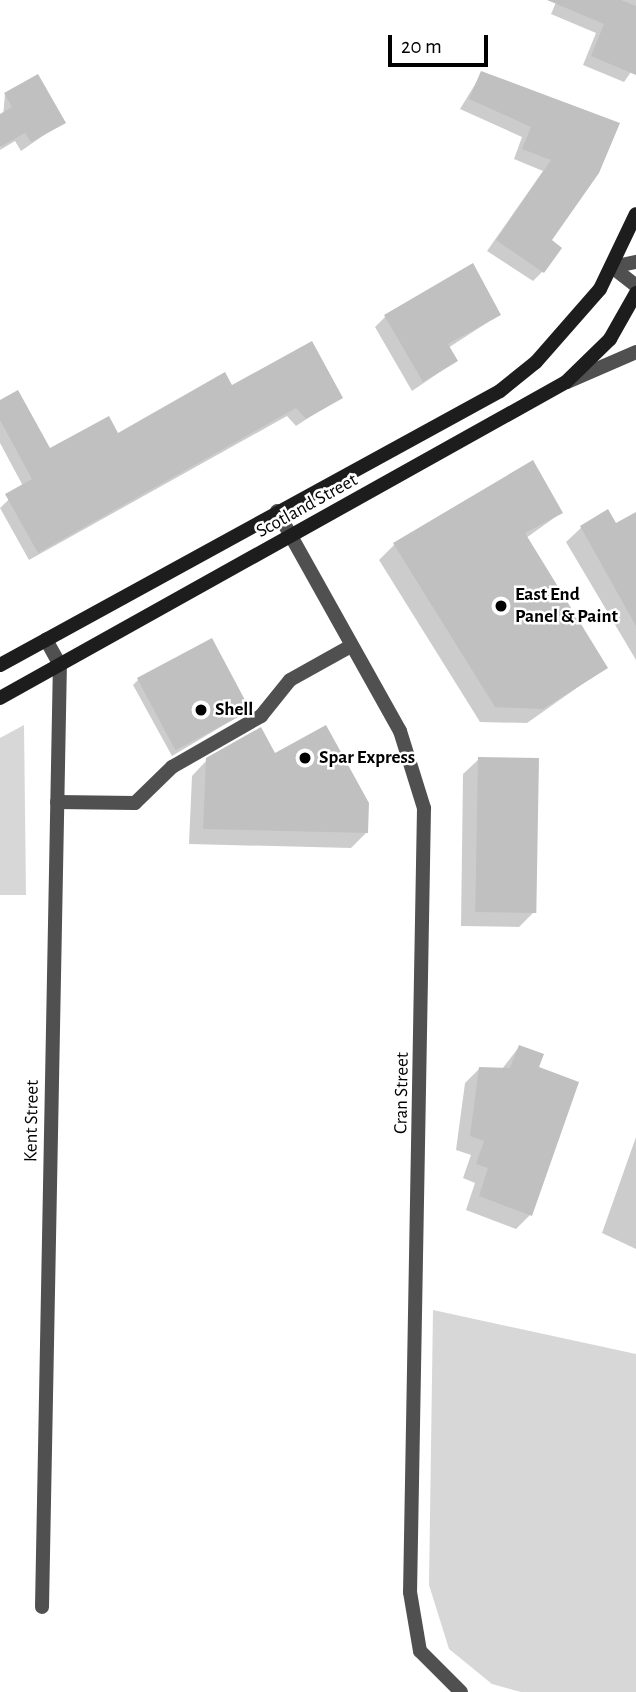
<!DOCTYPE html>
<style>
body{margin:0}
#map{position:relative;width:636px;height:1692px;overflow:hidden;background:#fff;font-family:"Alegreya Sans",sans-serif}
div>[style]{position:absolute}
.green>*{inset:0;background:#d7d7d7}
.shadow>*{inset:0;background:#0003}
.building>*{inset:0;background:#c0c0c0;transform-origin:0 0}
.lane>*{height:14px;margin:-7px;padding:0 7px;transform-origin:7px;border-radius:7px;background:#505050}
.street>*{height:14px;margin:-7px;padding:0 7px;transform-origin:7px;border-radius:7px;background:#505050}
.secondary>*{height:14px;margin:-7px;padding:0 7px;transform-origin:7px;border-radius:7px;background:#1d1d1d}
.dots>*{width:19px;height:19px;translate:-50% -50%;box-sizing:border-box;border:4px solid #fff;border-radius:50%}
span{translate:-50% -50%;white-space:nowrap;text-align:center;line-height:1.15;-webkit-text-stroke:5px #fff;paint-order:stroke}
.street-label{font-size:19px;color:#000}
.poi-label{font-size:19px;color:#000;font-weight:700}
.left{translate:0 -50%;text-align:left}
.scale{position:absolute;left:388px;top:35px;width:100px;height:32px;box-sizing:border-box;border:4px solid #000;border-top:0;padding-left:9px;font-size:21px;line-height:24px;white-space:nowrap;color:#000;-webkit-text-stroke:5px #fff;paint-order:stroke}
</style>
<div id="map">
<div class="green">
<div style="clip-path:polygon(24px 725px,26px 895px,0 895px,0 738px)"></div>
<div style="clip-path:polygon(433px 1310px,636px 1354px,636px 1692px,521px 1692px,492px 1684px,449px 1649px,429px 1585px)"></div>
</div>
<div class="shadow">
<div style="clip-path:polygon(557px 0,636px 0,636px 65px,624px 82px,583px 65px,596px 33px,551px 14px)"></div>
<div style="clip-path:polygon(482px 73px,618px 124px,549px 240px,543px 271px,533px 281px,487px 251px,543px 171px,514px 159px,522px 137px,460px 109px)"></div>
<div style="clip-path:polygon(5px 94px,63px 122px,21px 151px,15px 141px,0 150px)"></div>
<div style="clip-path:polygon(499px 315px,448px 348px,456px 361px,412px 391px,375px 327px,385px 317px)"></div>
<div style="clip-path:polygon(231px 387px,340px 397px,296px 426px,287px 416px,29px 560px,0 508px,23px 486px,0 443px,0 402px,49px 450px,117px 435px)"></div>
<div style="clip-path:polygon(561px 513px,526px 538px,605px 668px,527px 723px,480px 722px,379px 560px,394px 545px)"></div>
<div style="clip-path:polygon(636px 514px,636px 660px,566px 542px,582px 527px,615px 526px)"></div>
<div style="clip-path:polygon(138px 680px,249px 710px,172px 756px,133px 685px)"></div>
<div style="clip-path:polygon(274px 755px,367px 832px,351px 848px,189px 844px,192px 776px,207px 760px)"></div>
<div style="clip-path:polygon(479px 759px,534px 912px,519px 927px,461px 926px,463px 774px)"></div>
<div style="clip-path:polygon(519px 1047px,537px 1068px,530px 1215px,516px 1229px,466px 1210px,475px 1183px,463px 1178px,471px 1155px,456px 1150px,465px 1083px,480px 1068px,502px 1069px)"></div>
<div style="clip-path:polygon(636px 1137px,636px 1249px,602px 1233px)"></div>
</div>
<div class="building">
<div style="clip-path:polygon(547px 0,621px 0,636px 6px,636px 75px,591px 56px,604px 24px)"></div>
<div style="clip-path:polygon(481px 71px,620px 123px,599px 173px,552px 240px,562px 248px,544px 273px,496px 240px,551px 160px,522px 149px,531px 127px,469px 99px)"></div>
<div style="clip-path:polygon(38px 74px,66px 123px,31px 142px,25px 133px,0 147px,0 114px,12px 107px,4px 93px)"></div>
<div style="clip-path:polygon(473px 263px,501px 315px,448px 344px,458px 361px,423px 382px,384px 315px)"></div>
<div style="clip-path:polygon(312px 341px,343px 398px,306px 419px,296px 408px,38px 553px,5px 494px,32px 479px,0 420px,0 400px,18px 390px,50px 448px,109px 416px,118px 433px,225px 372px,232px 385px)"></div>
<div style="clip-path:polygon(533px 460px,563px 513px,525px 533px,608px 668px,543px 709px,495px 707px,393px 543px)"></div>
<div style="clip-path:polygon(608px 509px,616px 523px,636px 512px,636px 626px,580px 526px)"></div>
<div style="left:212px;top:638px;width:82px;height:85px;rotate:62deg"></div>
<div style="clip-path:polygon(326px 725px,369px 803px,368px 833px,203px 829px,206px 758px,261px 727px,275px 753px)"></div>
<div style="left:478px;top:757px;width:61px;height:155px;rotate:1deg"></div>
<div style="clip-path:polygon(519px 1045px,544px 1054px,539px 1067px,579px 1082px,532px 1216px,479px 1196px,488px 1168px,476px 1164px,484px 1141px,470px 1136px,479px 1067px,510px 1068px)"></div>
</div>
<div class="lane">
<div style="left:57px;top:802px;width:78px;rotate:0.7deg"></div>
<div style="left:135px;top:803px;width:52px;rotate:-44.2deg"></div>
<div style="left:172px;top:767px;width:103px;rotate:-29.8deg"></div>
<div style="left:261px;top:716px;width:46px;rotate:-51.1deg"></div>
<div style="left:290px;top:680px;width:70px;rotate:-29.1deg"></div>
</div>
<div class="street">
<div style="left:612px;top:267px;width:31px;rotate:38deg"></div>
<div style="left:612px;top:267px;width:25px;rotate:-12deg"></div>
<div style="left:567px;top:382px;width:75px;rotate:-23.5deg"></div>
<div style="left:277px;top:511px;width:252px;rotate:60.8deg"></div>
<div style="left:400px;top:731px;width:81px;rotate:72.7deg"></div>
<div style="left:424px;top:808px;width:784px;rotate:91.02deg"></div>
<div style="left:410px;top:1592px;width:60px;rotate:80.4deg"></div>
<div style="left:420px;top:1651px;width:58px;rotate:45deg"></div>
<div style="left:42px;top:1607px;width:942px;rotate:-88.91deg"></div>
<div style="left:60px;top:665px;width:29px;rotate:-119deg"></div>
</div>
<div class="secondary">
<div style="left:0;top:665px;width:570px;rotate:-28.72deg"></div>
<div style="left:500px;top:391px;width:46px;rotate:-38.9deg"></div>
<div style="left:536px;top:362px;width:97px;rotate:-48.8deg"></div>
<div style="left:600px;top:289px;width:83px;rotate:-64.4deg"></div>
<div style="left:0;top:698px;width:648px;rotate:-29.17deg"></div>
<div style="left:566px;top:382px;width:62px;rotate:-44.3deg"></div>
<div style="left:610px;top:339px;width:53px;rotate:-60.5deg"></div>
</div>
<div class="dots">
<div style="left:501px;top:606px;background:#000"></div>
<div style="left:201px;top:710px;background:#000"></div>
<div style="left:305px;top:758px;background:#000"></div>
</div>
<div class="street-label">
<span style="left:307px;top:506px;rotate:-29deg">Scotland Street</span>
<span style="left:402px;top:1093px;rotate:-89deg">Cran Street</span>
<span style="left:32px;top:1121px;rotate:-89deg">Kent Street</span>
</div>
<div class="poi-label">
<span class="left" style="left:515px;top:606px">East End<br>Panel &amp; Paint</span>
<span class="left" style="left:215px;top:710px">Shell</span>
<span class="left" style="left:319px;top:758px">Spar Express</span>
</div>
<div class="scale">20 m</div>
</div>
